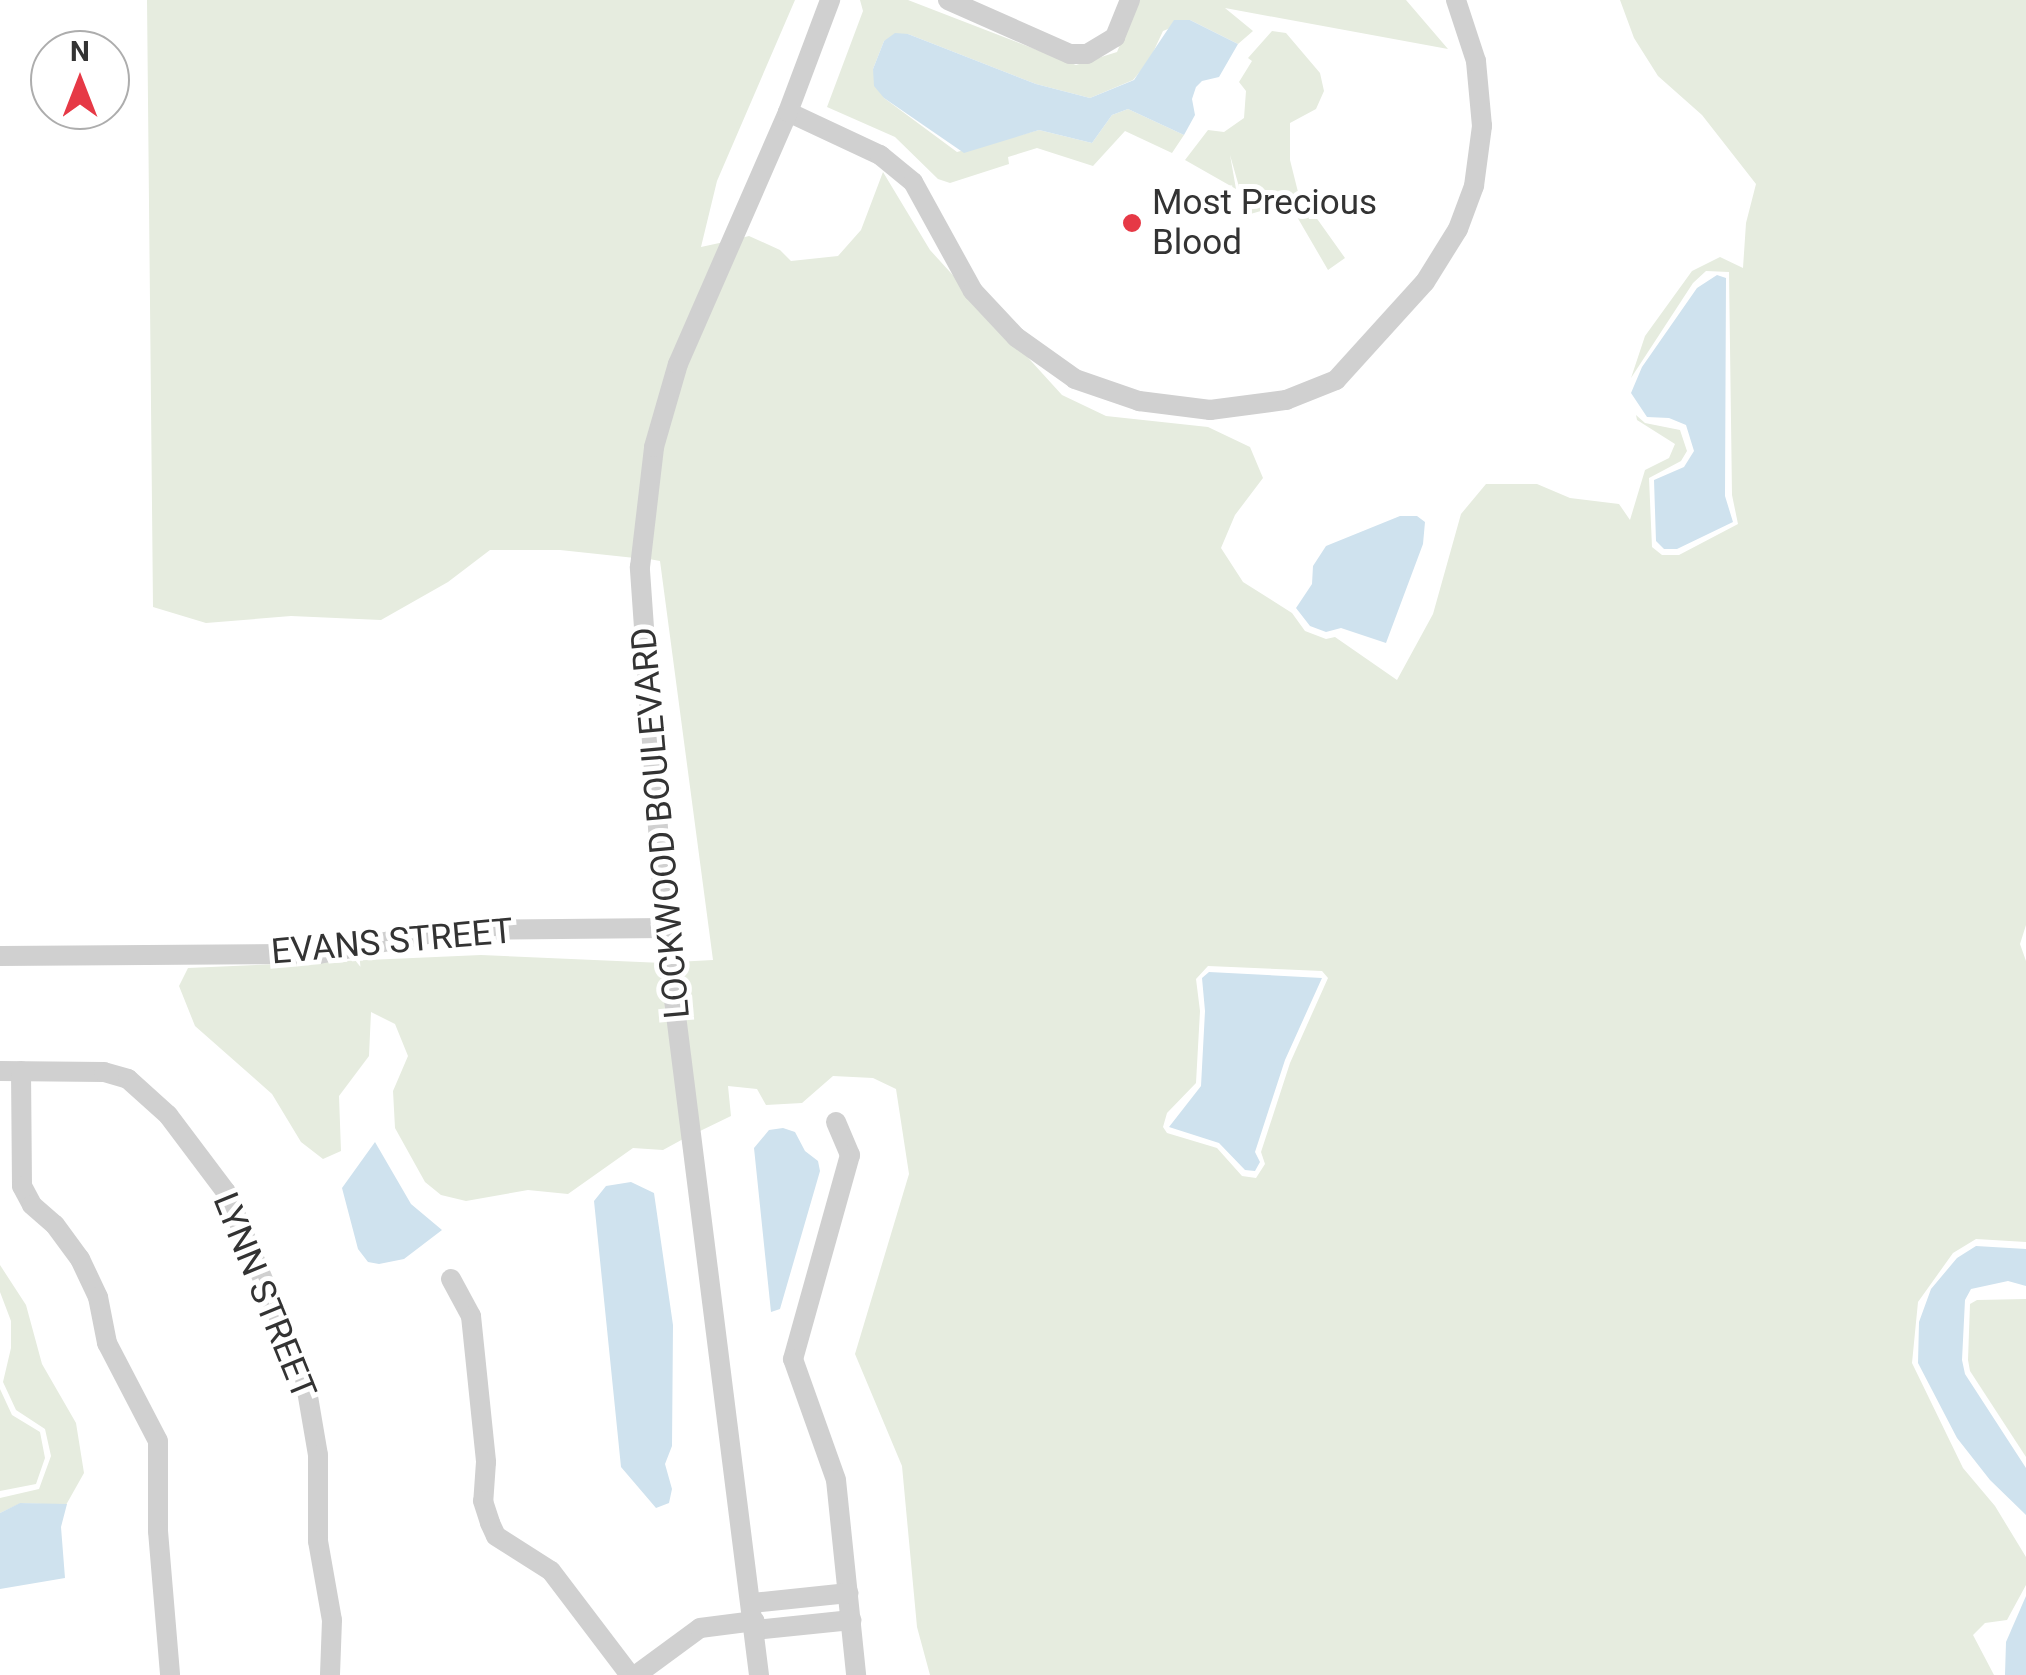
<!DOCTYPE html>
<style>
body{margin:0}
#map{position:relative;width:2026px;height:1675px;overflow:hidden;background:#fff;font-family:Roboto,sans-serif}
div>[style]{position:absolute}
.green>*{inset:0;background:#e6ecdf}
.water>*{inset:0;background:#cfe2ee}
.minor>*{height:20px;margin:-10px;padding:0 10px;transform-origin:10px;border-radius:10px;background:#d0d0d0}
.dots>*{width:28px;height:28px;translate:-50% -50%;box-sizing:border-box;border:5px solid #fff;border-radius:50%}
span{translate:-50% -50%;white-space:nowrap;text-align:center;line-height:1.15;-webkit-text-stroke:10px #fff;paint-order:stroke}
.poi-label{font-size:35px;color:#333}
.left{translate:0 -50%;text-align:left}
.street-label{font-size:35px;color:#333}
.north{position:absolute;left:30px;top:30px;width:100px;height:100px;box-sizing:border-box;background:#fff;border:2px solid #adadad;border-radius:50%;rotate:0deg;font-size:28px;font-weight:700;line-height:40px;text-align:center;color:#333}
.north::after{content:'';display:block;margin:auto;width:35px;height:45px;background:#e63946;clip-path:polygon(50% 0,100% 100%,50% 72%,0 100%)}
</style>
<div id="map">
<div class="green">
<div style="clip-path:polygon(147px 0,795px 0,717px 181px,701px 247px,724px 242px,672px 361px,635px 558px,560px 550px,490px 550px,448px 582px,381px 620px,291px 616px,206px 623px,153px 607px)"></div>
<div style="clip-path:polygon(860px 0,908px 0,1076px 65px,1117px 52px,1139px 0,1406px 0,1448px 49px,1225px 8px,1253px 31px,1238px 44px,1190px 20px,1163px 31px,1149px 61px,1133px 80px,1090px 98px,1036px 84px,908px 34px,884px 41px,873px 69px,884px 98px,957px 152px,1039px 130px,1092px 143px,1112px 115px,1128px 109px,1184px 135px,1172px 153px,1125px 131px,1093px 166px,1037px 148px,1008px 157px,1009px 164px,950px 183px,938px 179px,895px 137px,827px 107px,863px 11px)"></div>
<div style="clip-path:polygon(evenodd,1620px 0,2026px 0,2026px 925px,2020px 944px,2026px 961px,2026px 1242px,1976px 1239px,1953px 1253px,1918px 1302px,1912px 1363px,1963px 1468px,1995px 1506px,2026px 1557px,2026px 1585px,2007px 1620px,1985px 1623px,1973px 1635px,1994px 1675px,930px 1675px,917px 1627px,902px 1466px,855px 1354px,909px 1174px,896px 1089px,873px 1078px,833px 1076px,802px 1103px,766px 1105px,757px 1089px,728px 1086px,731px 1116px,698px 1132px,676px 962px,713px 960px,660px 561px,649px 559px,660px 448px,684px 368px,741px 238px,749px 236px,780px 250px,791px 261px,838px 256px,861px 230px,883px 172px,930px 250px,1062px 395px,1106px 416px,1208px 427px,1250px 447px,1263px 478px,1235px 515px,1221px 548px,1243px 582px,1292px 613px,1305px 631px,1326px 639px,1335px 637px,1397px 680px,1433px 614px,1461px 514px,1486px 484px,1537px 484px,1570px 498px,1619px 504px,1630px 520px,1645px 470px,1669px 458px,1675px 444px,1637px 420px,1636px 415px,1645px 423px,1680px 430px,1687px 451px,1681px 461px,1649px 478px,1652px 547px,1662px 555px,1679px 555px,1738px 524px,1732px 495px,1729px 272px,1706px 271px,1693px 283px,1631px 378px,1645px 336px,1692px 271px,1720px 257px,1743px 268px,1746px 223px,1756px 184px,1702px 115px,1658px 76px,1634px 38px,1620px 0,1208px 966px,1322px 971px,1328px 978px,1290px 1063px,1261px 1152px,1265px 1164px,1256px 1178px,1242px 1176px,1217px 1148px,1167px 1133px,1163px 1127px,1167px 1113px,1196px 1083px,1200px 1011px,1196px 979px,1208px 966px)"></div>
<div style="clip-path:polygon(1272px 31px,1286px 33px,1320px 73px,1324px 91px,1316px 109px,1290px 123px,1290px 160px,1298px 192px,1345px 258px,1328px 270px,1289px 203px,1247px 215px,1230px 155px,1236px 189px,1185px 160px,1208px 130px,1224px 132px,1244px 118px,1246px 91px,1239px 82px,1252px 61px,1248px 58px)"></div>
<div style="clip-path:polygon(481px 955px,663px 963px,685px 1138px,663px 1150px,633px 1148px,568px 1194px,528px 1190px,466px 1201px,441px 1195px,425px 1182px,395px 1128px,393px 1091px,408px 1056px,395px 1024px,371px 1012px,369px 1056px,339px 1096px,341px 1151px,323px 1159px,301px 1142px,272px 1094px,195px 1026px,179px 986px,188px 968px)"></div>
<div style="clip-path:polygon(0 1265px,26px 1305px,42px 1364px,76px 1423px,84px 1473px,66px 1505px,21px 1503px,0 1513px,0 1498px,39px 1489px,51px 1456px,45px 1429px,16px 1410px,3px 1382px,11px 1348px,11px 1321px,0 1292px)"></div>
<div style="clip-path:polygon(2026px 1299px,2026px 1457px,1970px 1371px,1968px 1360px,1970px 1304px,1977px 1300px)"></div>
<div style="clip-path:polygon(0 1389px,12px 1415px,40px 1432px,45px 1458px,36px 1484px,0 1491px)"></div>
</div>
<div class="water">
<div style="clip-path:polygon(1174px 20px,1190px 20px,1238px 44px,1219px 77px,1202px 81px,1196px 87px,1192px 99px,1195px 115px,1184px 135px,1128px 109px,1112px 115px,1092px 143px,1039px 130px,964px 153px,884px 98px,874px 86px,873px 69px,884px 41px,895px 33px,908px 34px,1036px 84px,1090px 98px,1134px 80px)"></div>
<div style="clip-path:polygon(1717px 275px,1726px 278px,1725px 496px,1733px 522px,1677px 549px,1664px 549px,1656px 541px,1654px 480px,1684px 467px,1694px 451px,1686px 425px,1669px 418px,1647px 417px,1631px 393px,1642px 367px,1697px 288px)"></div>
<div style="clip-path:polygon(1400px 516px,1417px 516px,1425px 522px,1423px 544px,1386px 643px,1341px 628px,1326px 632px,1310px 626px,1296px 608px,1312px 584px,1313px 566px,1326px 546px)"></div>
<div style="clip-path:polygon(1209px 972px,1322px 978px,1285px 1060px,1255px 1152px,1260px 1162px,1255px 1171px,1245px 1170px,1219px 1143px,1169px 1127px,1201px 1086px,1205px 1011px,1202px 978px)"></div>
<div style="clip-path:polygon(783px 1128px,795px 1132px,805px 1151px,818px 1161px,820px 1171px,780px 1309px,771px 1312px,754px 1148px,769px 1130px)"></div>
<div style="clip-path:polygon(375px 1142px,411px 1204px,442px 1230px,404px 1259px,379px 1264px,368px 1262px,358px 1249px,342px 1188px)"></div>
<div style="clip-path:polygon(631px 1182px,654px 1193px,673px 1325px,672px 1446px,665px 1464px,672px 1489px,669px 1503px,656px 1508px,621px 1467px,594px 1201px,606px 1186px)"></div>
<div style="clip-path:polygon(1976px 1246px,2026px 1249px,2026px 1286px,2008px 1281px,1971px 1289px,1965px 1300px,1962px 1360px,1965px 1374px,2026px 1468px,2026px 1515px,1990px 1480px,1957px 1438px,1918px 1363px,1919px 1322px,1931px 1289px,1957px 1258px)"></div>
<div style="clip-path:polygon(20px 1503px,67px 1504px,61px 1527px,65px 1578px,0 1589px,0 1513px)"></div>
<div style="clip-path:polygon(2026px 1596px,2026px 1675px,2005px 1675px,2006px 1642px)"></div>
</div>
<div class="minor">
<div style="left:948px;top:0;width:133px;rotate:23.9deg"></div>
<div style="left:1070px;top:54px;width:17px"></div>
<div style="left:1087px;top:54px;width:33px;rotate:-31deg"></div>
<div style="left:1115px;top:37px;width:40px;rotate:-68deg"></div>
<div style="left:788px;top:112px;width:102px;rotate:25.1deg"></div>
<div style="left:880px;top:155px;width:43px;rotate:39.3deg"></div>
<div style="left:913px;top:182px;width:124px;rotate:61.2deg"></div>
<div style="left:973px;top:291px;width:63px;rotate:46.9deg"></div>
<div style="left:1016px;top:337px;width:72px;rotate:35.4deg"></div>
<div style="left:1075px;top:379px;width:68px;rotate:19deg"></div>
<div style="left:1139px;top:401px;width:72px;rotate:7.2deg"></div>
<div style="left:1210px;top:410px;width:77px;rotate:-7.5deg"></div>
<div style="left:1286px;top:400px;width:54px;rotate:-21.8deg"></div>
<div style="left:1336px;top:380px;width:132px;rotate:-47.8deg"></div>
<div style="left:1425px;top:282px;width:62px;rotate:-58.1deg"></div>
<div style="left:1458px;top:229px;width:46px;rotate:-69.6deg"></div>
<div style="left:1474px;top:186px;width:61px;rotate:-82.4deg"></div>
<div style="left:1482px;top:126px;width:65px;rotate:-95.3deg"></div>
<div style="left:1476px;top:61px;width:64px;rotate:-108.2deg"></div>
<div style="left:0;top:956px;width:319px;rotate:-0.4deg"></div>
<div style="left:319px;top:954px;width:133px;rotate:-10.4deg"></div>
<div style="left:450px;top:930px;width:215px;rotate:-0.5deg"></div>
<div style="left:0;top:1071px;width:104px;rotate:0.6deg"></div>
<div style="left:104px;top:1072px;width:25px;rotate:16deg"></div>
<div style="left:128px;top:1079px;width:54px;rotate:42deg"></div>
<div style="left:168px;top:1115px;width:96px;rotate:53deg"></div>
<div style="left:226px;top:1192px;width:203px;rotate:67.1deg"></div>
<div style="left:305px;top:1379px;width:77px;rotate:80.3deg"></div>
<div style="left:318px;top:1455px;width:86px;rotate:90deg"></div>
<div style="left:318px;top:1541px;width:80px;rotate:80deg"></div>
<div style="left:332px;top:1620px;width:55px;rotate:92.1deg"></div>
<div style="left:21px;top:1071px;width:115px;rotate:89.5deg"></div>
<div style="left:22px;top:1186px;width:21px;rotate:62deg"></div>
<div style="left:32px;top:1205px;width:30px;rotate:41deg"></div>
<div style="left:55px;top:1225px;width:42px;rotate:53.7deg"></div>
<div style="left:80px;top:1259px;width:42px;rotate:64.7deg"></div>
<div style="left:98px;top:1297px;width:47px;rotate:78.9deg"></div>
<div style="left:107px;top:1343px;width:110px;rotate:62.5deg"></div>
<div style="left:158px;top:1441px;width:90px;rotate:90deg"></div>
<div style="left:158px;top:1531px;width:144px;rotate:85.2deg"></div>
<div style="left:836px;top:1122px;width:36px;rotate:67deg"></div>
<div style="left:850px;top:1155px;width:212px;rotate:105.6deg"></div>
<div style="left:793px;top:1359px;width:128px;rotate:70.4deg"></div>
<div style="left:836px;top:1480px;width:196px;rotate:84.1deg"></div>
<div style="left:451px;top:1279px;width:42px;rotate:61.6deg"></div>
<div style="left:471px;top:1316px;width:147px;rotate:84.1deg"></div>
<div style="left:486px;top:1462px;width:39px;rotate:94deg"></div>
<div style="left:483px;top:1501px;width:23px;rotate:72deg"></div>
<div style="left:490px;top:1523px;width:14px;rotate:65deg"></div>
<div style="left:496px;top:1536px;width:65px;rotate:32.5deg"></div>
<div style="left:551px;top:1571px;width:131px;rotate:52.8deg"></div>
<div style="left:752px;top:1603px;width:97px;rotate:-5.9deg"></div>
<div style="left:755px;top:1630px;width:97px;rotate:-5.9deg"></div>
<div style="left:636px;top:1675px;width:79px;rotate:-36.3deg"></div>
<div style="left:700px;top:1628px;width:55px;rotate:-7.3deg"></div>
<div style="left:759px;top:1675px;width:753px;rotate:-97.17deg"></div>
<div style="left:665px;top:928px;width:362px;rotate:-94deg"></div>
<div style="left:640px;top:567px;width:121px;rotate:-83.3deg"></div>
<div style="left:654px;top:447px;width:86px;rotate:-73.9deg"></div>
<div style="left:678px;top:364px;width:275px;rotate:-66.4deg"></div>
<div style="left:788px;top:112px;width:120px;rotate:-69.4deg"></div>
</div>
<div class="dots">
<div style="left:1132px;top:223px;background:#e63946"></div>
</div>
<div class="poi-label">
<span class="left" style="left:1152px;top:223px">Most Precious<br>Blood</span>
</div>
<div class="street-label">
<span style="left:661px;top:823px;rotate:-95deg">LOCKWOOD BOULEVARD</span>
<span style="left:392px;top:942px;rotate:-5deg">EVANS STREET</span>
<span style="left:264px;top:1296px;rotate:68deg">LYNN STREET</span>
</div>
<div class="north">N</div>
</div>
